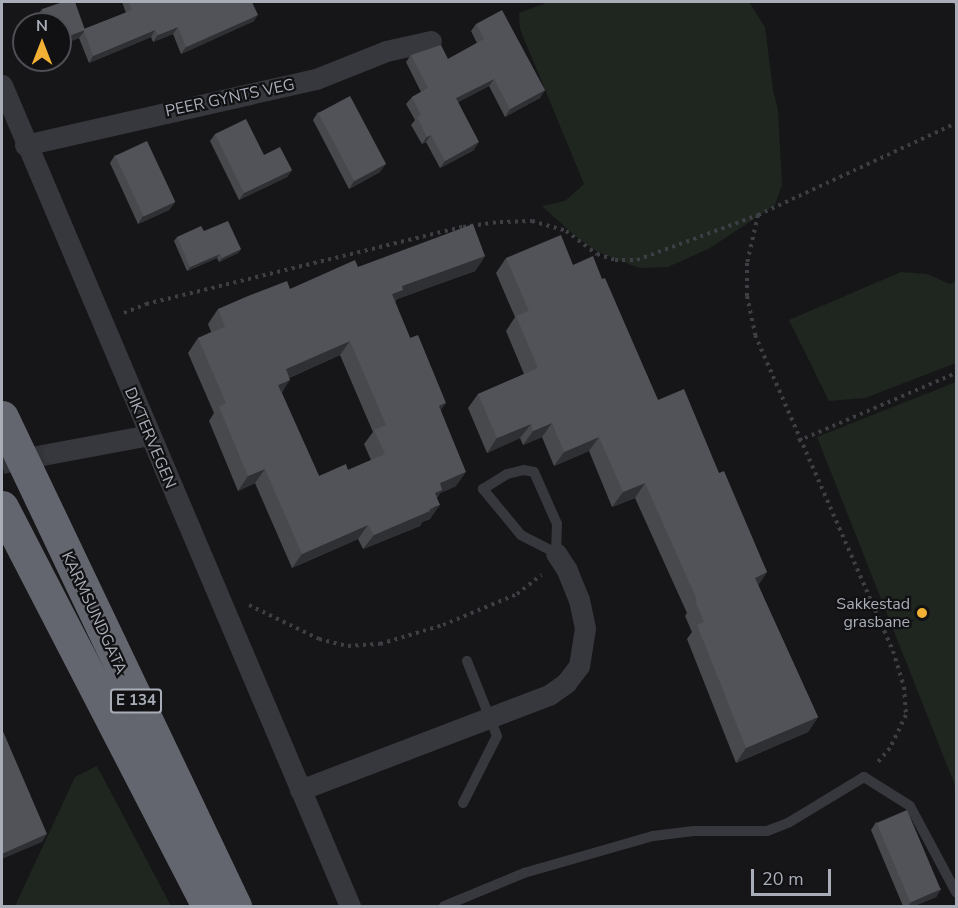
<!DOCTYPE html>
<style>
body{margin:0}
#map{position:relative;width:958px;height:908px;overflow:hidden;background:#161618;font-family:"Nunito Sans",sans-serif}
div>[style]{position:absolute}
.green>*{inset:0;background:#1e261f}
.street-tunnel>*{height:21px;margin-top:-10.5px;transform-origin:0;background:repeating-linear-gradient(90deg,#333438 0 21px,transparent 0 31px)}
.path>*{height:4px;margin-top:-2px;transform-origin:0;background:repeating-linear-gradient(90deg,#3d3f44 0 3px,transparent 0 7.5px)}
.lane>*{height:10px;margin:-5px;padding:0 5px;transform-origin:5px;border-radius:5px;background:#37383d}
.street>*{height:21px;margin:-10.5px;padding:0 10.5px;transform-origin:10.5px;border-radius:10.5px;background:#37383d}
.highway>*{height:33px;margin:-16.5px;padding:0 16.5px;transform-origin:16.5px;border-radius:16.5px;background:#63666e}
.wall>*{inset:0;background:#47494d}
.shaded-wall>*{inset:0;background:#2f3033}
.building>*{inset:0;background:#525359;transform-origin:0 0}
.dots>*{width:16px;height:16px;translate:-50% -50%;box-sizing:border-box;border:3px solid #111113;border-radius:50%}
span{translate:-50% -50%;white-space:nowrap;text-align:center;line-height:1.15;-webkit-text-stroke:4.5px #111113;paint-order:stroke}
.shield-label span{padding:2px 4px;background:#111113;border:2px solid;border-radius:4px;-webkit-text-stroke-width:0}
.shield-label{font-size:15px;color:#a8adb8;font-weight:700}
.street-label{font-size:16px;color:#a8adb8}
.poi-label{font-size:16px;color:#a8adb8}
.right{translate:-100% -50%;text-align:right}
.frame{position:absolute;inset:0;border:3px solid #a8adb8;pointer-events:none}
.north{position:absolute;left:12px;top:12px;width:60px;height:60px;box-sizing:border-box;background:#111113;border:2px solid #4d4f55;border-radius:50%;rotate:0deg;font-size:16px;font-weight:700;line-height:24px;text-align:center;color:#a8adb8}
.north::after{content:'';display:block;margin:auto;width:21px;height:27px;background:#f2b134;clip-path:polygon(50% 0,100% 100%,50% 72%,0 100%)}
.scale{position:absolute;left:751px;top:869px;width:80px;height:27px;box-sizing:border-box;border:3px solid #a8adb8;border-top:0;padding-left:8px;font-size:18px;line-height:21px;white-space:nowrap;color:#a8adb8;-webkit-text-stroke:4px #111113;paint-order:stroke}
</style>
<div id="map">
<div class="green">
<div style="clip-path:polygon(549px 2px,749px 2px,765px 27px,773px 90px,778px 110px,782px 185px,775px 205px,710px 248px,668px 267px,640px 268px,620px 261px,596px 251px,575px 236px,542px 206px,565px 201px,584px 184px,520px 29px,519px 13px)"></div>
<div style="clip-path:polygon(901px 272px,927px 274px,950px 284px,956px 281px,956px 363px,865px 398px,829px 401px,789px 320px)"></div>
<div style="clip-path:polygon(956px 382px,956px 788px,817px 437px)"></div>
<div style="clip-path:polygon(97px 766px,171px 906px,15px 906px,75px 777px)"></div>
</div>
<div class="street-tunnel">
<div style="left:2px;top:463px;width:52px;rotate:-11.1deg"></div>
</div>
<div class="path">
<div style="left:955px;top:2px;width:2px;rotate:63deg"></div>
<div style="left:758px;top:215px;width:49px;rotate:102.9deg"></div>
<div style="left:747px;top:263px;width:33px;rotate:90deg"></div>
<div style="left:747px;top:296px;width:40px;rotate:78deg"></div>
<div style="left:755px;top:335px;width:345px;rotate:66.4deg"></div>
<div style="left:893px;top:651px;width:38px;rotate:73deg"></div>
<div style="left:904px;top:687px;width:28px;rotate:86deg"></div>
<div style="left:906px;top:715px;width:37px;rotate:116deg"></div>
<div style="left:890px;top:748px;width:20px;rotate:131deg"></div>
<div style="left:124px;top:313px;width:24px;rotate:-22deg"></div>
<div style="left:146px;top:304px;width:326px;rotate:-13.7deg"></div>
<div style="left:463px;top:227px;width:37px;rotate:-8deg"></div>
<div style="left:500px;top:222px;width:32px;rotate:-2deg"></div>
<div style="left:532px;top:221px;width:35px;rotate:16deg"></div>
<div style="left:566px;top:231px;width:39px;rotate:37deg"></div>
<div style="left:597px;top:254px;width:19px;rotate:18deg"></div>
<div style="left:615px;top:260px;width:22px"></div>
<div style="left:637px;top:260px;width:129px;rotate:-20.4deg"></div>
<div style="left:758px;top:215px;width:218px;rotate:-24.9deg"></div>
<div style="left:798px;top:441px;width:172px;rotate:-23.3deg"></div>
<div style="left:249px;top:605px;width:78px;rotate:25.9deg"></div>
<div style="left:319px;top:639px;width:30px;rotate:14deg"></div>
<div style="left:348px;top:646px;width:32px;rotate:-4deg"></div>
<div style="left:380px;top:644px;width:66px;rotate:-16.8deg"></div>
<div style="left:443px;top:625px;width:80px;rotate:-22.7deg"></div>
<div style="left:517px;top:594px;width:31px;rotate:-38deg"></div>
</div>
<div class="lane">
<div style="left:524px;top:470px;width:10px;rotate:11deg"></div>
<div style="left:534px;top:472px;width:57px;rotate:66.1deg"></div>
<div style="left:557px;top:524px;width:29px;rotate:92deg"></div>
<div style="left:556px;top:553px;width:39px;rotate:-153deg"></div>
<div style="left:521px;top:535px;width:60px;rotate:-129.6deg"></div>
<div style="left:483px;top:489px;width:28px;rotate:-32deg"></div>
<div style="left:507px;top:474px;width:17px;rotate:-13deg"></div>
<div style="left:463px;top:803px;width:75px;rotate:-63.1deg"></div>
<div style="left:497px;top:736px;width:81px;rotate:-111.8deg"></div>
<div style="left:444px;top:906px;width:87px;rotate:-22.4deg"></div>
<div style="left:524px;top:873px;width:134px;rotate:-16deg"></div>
<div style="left:653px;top:836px;width:41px;rotate:-7deg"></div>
<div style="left:694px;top:831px;width:73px"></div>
<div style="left:767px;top:831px;width:22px;rotate:-21deg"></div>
<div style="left:788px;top:823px;width:89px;rotate:-31.2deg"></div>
<div style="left:864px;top:777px;width:54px;rotate:32.2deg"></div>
<div style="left:910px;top:806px;width:98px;rotate:61.9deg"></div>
</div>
<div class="street">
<div style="left:2px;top:85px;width:892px;rotate:67.03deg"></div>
<div style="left:25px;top:145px;width:298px;rotate:-12.8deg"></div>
<div style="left:316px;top:79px;width:75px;rotate:-21.8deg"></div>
<div style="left:386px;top:51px;width:46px;rotate:-12.5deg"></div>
<div style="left:53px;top:453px;width:98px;rotate:-10.6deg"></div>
<div style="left:300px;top:790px;width:267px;rotate:-20.9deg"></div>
<div style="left:549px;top:695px;width:21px;rotate:-35deg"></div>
<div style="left:566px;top:683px;width:21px;rotate:-53deg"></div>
<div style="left:579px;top:666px;width:38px;rotate:-81deg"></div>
<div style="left:585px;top:628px;width:29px;rotate:-102deg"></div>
<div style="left:579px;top:600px;width:32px;rotate:-112deg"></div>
<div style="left:567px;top:570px;width:20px;rotate:-123deg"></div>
</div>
<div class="highway">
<div style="left:2px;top:417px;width:542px;rotate:64.52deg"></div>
<div style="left:2px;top:507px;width:449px;rotate:62.7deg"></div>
</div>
<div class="wall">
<div style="clip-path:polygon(122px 2px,252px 2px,254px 21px,181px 54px,173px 34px,153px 42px,151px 37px,89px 63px,79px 38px,60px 45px,60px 24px,39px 24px,36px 17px,42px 9px,84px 29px,126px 13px)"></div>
<div style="clip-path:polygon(476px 24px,545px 90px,540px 98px,505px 117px,489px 86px,458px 102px,474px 150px,440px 168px,426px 142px,422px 144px,411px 125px,415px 120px,406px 104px,412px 97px,421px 92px,406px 62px,411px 55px,448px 59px,477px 43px,471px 31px)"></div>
<div style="clip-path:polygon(318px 112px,380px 172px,349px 189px,313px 120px)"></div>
<div style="clip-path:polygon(215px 134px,264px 155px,292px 170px,287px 177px,239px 200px,210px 141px)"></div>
<div style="clip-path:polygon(115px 155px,175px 202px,169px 210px,138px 224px,110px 163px)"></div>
<div style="clip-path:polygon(204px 231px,241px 249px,238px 253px,219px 262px,217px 258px,187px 271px,174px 241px,177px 237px)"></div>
<div style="clip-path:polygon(evenodd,485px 256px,475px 271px,397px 299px,395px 302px,441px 411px,456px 486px,440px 493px,437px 498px,430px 519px,422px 522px,420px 526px,363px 549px,358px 539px,292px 568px,255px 483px,238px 491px,209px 421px,214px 413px,188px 353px,198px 338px,211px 332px,208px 324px,218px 309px,290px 289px,358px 267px,485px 256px,340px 355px,373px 432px,364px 444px,371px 460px,348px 470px,319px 476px,282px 393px,289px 378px,340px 355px)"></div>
<div style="clip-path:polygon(506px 258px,573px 265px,602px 279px,658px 400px,719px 473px,767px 572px,758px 585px,818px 717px,808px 732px,736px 763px,687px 639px,692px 632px,685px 616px,687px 613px,635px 498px,612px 507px,589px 451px,554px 466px,542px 437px,523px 445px,520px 438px,487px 453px,468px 408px,478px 394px,524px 374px,506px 331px,515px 317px,496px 273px)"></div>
<div style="clip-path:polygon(876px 822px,941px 889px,936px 897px,914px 906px,903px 906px,871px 830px)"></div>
</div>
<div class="shaded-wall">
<div style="clip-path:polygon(258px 15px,254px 21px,181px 54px,186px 47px)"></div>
<div style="clip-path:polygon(178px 27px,173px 34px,153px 42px,158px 35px)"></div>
<div style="clip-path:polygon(85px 30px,79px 38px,60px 45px,60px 39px)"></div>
<div style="clip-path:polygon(155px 30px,151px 37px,89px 63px,93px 56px)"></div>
<div style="clip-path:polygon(494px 79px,489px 86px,451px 106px,456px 98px)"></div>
<div style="clip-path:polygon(545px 90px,540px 98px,505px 117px,510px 109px)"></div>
<div style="clip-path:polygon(431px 135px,426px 142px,422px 144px,427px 137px)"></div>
<div style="clip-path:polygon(479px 142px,474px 150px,440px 168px,445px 161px)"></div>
<div style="clip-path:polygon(386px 164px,380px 172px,349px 189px,354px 181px)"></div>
<div style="clip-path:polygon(292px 170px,287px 177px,239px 200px,244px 193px)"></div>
<div style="clip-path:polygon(175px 202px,169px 210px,138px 224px,143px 216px)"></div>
<div style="clip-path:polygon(241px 249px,238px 253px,219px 262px,222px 258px)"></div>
<div style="clip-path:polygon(220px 254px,217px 258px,187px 271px,190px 267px)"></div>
<div style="clip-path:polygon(485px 256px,475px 271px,397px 299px,393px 305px,392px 294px,402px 286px)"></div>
<div style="clip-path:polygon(350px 341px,340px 355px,275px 384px,286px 369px)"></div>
<div style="clip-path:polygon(290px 380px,280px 395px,278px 385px)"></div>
<div style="clip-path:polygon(446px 403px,436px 417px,439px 406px)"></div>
<div style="clip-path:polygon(552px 423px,542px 437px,523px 445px,533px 431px)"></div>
<div style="clip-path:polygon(531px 424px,520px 438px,487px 453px,497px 438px)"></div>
<div style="clip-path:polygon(599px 437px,589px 451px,554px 466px,564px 452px)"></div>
<div style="clip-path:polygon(265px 469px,255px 483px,238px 491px,248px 476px)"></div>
<div style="clip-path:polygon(466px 472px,456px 486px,440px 493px,432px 504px,425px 507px,440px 483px)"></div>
<div style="clip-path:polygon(645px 483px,635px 498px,612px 507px,623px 492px)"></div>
<div style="clip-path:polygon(440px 505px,430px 519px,422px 522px,420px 526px,363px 549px,374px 535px)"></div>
<div style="clip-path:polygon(368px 525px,358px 539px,292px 568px,302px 554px)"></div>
<div style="clip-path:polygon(767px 572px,757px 587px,755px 578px)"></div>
<div style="clip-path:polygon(818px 717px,808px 732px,736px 763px,746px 748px)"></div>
<div style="clip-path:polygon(47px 834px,42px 842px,2px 859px,2px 854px)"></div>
<div style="clip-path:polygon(941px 889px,936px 897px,914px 906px,908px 906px,910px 903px)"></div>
</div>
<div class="building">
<div style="clip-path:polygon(63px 2px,75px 2px,85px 30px,60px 39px,60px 24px,47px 24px,42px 9px)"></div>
<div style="clip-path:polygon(129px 2px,252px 2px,258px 15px,186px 47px,178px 27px,158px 35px,155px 30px,93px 56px,84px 31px,84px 29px,132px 10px)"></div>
<div style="clip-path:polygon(502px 10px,545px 90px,510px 109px,494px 79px,456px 98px,479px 142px,445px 161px,431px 135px,427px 137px,417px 117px,421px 115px,412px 97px,428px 88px,411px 55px,441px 45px,448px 59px,484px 39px,476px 24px)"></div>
<div style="left:350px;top:96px;width:77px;height:36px;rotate:62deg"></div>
<div style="clip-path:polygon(246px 119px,264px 155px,280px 147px,292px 170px,244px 193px,215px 134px)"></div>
<div style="left:147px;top:141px;width:67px;height:35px;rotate:65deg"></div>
<div style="clip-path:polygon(228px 221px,241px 249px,222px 258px,220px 254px,190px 267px,177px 237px,201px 226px,204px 231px)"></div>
<div style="clip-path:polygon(evenodd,473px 224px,485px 256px,402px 286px,403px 290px,392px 294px,410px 338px,418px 335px,446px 403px,439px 406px,466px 472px,440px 483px,442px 490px,435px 493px,440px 505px,429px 509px,430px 511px,374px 535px,368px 525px,302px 554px,265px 469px,248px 476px,219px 407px,226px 403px,198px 338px,225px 327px,218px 309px,248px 296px,287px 281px,290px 289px,355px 260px,358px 267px,473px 224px,350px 341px,386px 425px,374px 430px,385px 454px,348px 470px,346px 464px,319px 476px,278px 385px,290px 380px,286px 369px,350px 341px)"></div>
<div style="clip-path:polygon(561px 235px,573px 265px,593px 256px,602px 279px,605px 278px,658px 400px,684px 389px,719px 473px,724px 471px,767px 572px,755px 578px,818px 717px,746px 748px,697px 625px,704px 622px,695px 601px,697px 600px,645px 483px,623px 492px,599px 437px,564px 452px,552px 423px,533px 431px,531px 424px,497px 438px,478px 394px,538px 368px,516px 316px,529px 311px,506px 258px)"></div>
<div style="clip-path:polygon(2px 729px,47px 834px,2px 854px)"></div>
<div style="left:907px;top:810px;width:86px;height:33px;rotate:67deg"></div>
</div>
<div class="dots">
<div style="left:922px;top:613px;background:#f2b134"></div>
</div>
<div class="shield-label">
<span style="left:136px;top:701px">E 134</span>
</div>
<div class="street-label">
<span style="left:230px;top:98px;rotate:-12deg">PEER GYNTS VEG</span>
<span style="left:150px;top:438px;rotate:67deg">DIKTERVEGEN</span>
<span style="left:94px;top:613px;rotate:65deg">KARMSUNDGATA</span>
</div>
<div class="poi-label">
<span class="right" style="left:910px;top:613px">Sakkestad<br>grasbane</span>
</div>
<div class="frame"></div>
<div class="north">N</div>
<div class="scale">20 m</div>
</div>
